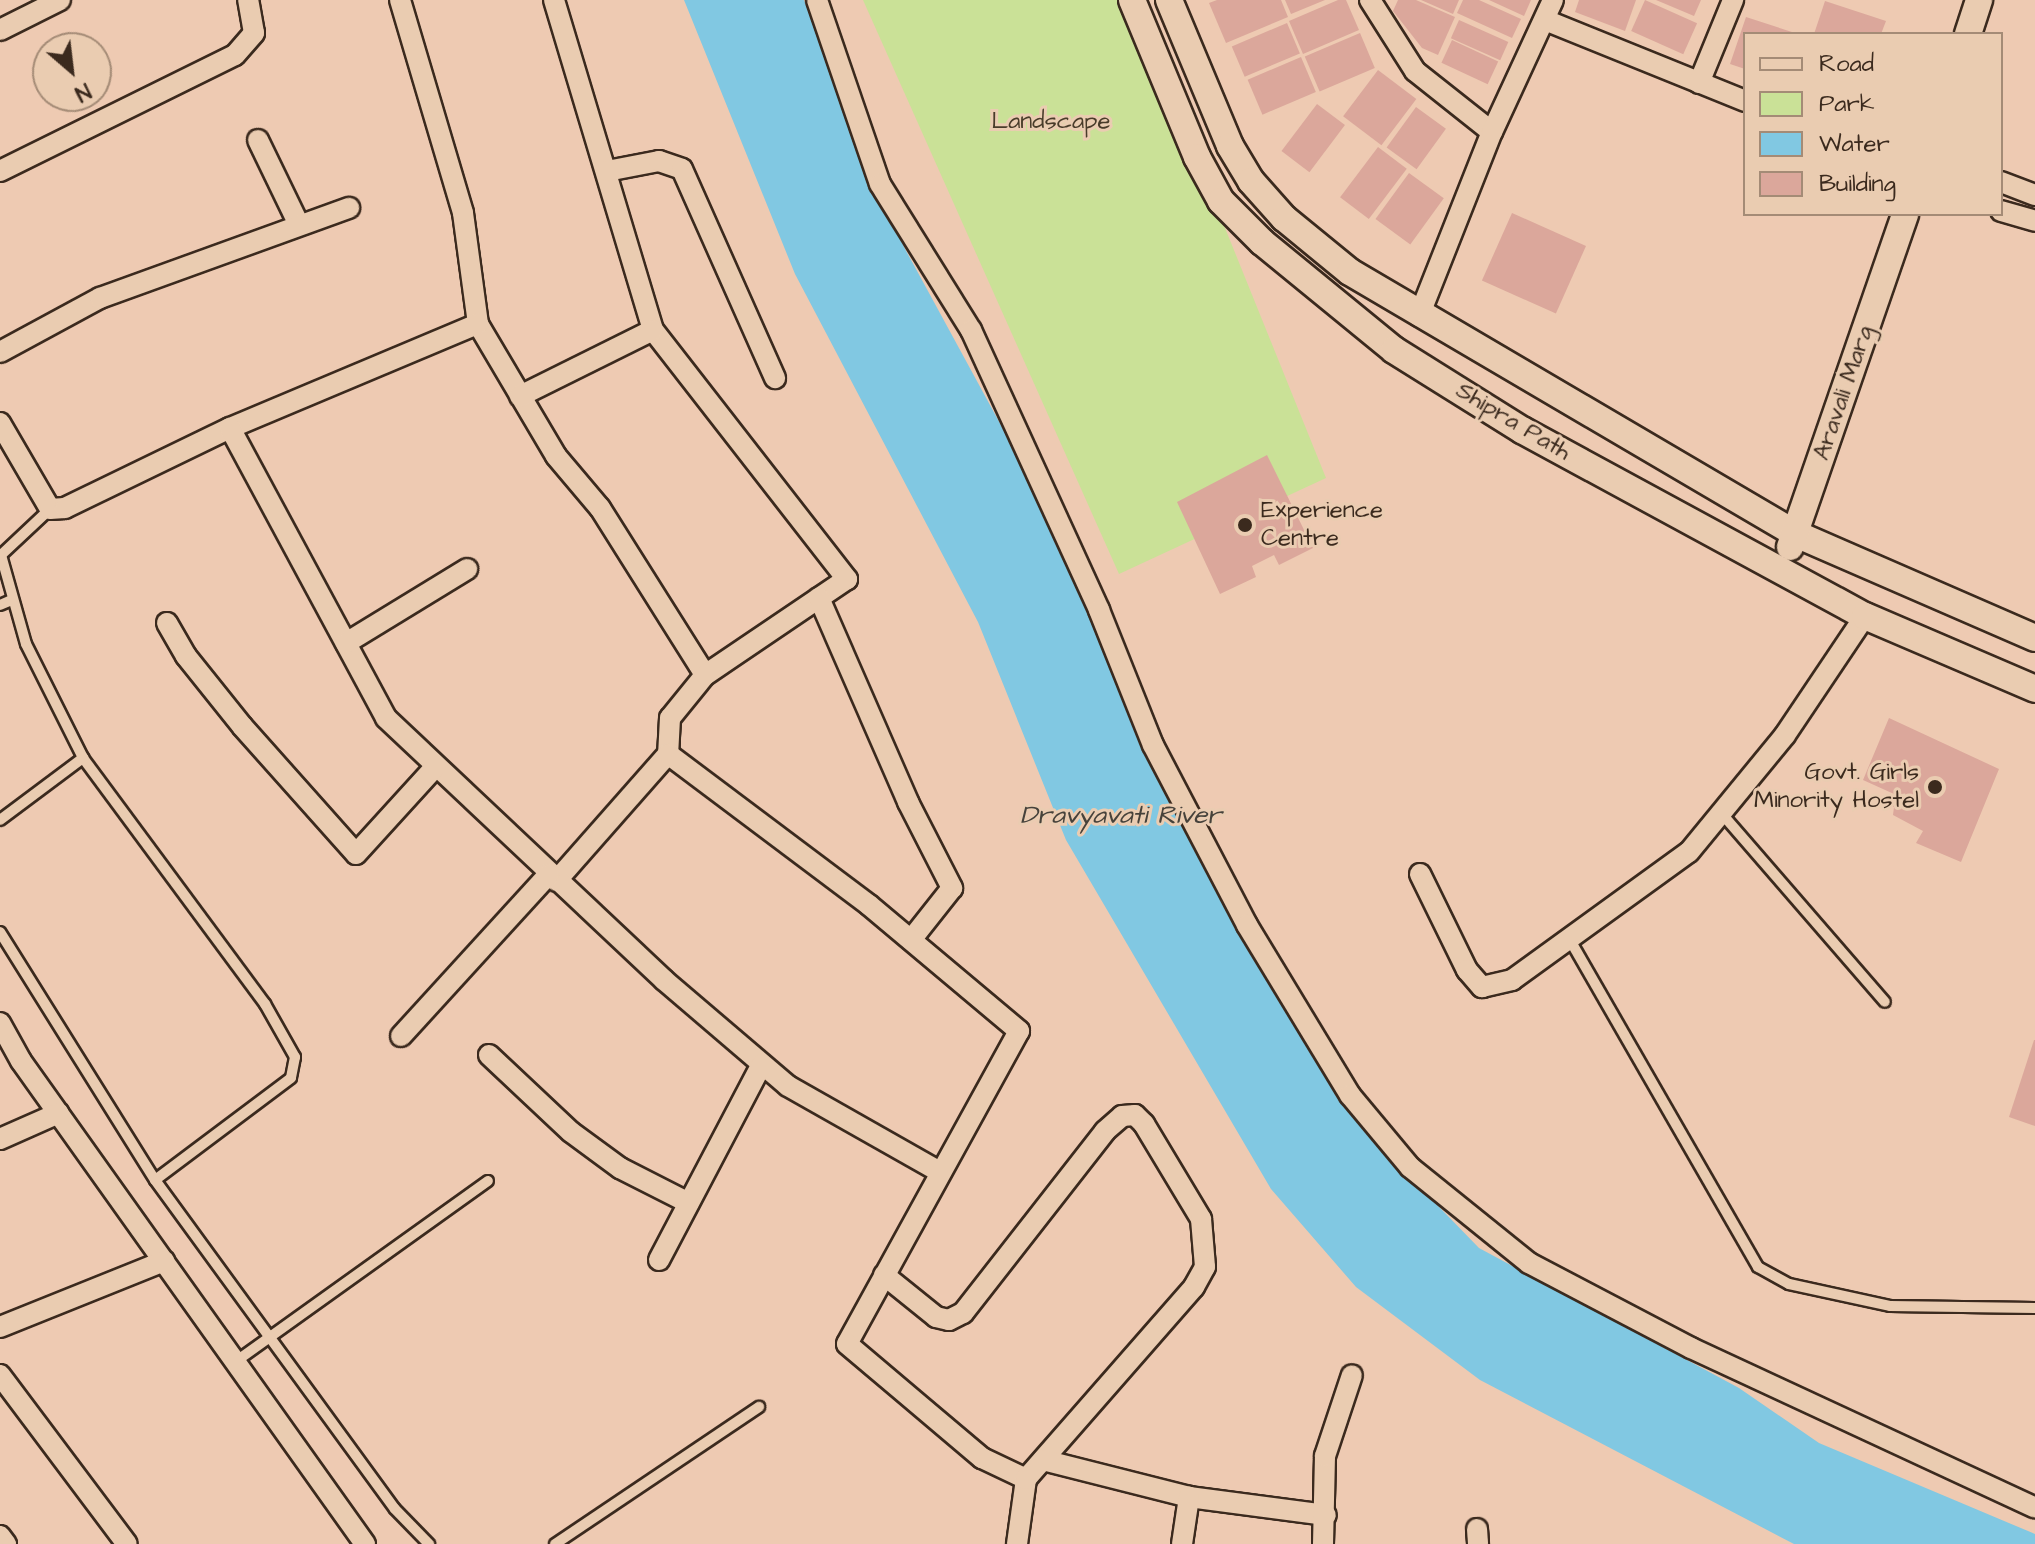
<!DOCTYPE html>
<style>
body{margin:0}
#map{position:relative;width:2035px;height:1544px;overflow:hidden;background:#eecab2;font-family:"Architects Daughter",sans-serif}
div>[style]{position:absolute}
.green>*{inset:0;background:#cae197}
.water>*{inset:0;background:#81c8e2}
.building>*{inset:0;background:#dba79b;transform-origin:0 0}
.roads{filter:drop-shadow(2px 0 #3b2a1e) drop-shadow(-2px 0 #3b2a1e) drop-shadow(0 2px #3b2a1e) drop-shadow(0 -2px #3b2a1e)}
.service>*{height:10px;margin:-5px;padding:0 5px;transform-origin:5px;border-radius:5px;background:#eaccb1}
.minor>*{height:20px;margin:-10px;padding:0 10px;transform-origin:10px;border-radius:10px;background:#eaccb1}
.tertiary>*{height:26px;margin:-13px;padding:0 13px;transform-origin:13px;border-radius:13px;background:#eaccb1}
.dots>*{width:22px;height:22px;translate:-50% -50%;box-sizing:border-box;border:4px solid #eaccb1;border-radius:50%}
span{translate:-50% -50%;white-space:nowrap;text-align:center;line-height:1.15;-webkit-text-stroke:6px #eaccb1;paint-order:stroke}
.park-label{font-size:24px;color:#493c2a}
.street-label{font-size:24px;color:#3b2a1e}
.poi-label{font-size:24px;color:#3b2a1e}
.left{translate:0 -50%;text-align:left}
.right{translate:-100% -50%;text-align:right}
.water-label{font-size:26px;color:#46423b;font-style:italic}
.legend{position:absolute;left:1743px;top:32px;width:260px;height:184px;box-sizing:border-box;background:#eaccb1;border:2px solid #a48b76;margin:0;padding:10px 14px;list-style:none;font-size:24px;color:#3b2a1e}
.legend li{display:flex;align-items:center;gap:16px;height:40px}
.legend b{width:40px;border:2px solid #a48b76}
.north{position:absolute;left:32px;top:32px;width:80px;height:80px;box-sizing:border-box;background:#eaccb1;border:2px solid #a48b76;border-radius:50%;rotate:152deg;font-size:22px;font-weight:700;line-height:32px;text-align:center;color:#3b2a1e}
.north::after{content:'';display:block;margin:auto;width:28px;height:36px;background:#3b2a1e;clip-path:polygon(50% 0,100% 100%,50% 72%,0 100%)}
</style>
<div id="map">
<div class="green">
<div style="clip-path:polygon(863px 0,1133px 0,1326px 478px,1119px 574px)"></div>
</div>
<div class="water">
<div style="clip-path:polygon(684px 0,804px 0,904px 247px,1051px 517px,1299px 1020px,1373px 1139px,1479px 1248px,1739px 1388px,1819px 1443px,2035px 1534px,2035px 1544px,1794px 1544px,1480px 1380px,1356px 1287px,1271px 1189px,1066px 840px,978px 622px,795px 274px)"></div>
</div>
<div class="building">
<div style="clip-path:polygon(1217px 0,1281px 0,1288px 17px,1226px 43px,1209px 3px)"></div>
<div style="clip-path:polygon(1285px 0,1325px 0,1291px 14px)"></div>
<div style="clip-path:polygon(1338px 0,1346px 0,1359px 30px,1303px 54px,1289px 21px)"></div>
<div style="clip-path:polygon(1398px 0,1416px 0,1455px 17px,1438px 55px,1422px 48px,1393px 11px)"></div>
<div style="clip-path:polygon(1421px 0,1459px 0,1453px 14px)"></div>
<div style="clip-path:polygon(1463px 0,1479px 0,1521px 19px,1512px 38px,1457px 13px)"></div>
<div style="clip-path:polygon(1489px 0,1531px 0,1524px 16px)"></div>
<div style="clip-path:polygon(1579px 0,1636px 0,1625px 31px,1575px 12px)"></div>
<div style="left:1645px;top:0;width:57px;height:34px;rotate:24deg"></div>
<div style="clip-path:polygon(1656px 0,1701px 0,1694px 16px)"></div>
<div style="clip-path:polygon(1825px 1px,1886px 21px,1881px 34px,1814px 34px)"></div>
<div style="clip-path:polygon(1746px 17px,1795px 33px,1795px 34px,1745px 34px,1745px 69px,1730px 64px)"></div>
<div style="left:1459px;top:20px;width:54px;height:20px;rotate:24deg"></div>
<div style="left:1287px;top:23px;width:33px;height:60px;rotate:67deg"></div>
<div style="left:1360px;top:33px;width:38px;height:60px;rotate:67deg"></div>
<div style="left:1452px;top:40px;width:51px;height:25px;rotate:25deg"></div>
<div style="left:1301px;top:57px;width:38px;height:58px;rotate:67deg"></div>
<div style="left:1378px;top:70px;width:48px;height:58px;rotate:37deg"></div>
<div style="left:1317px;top:104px;width:35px;height:59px;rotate:37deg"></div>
<div style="left:1416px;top:107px;width:37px;height:50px;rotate:36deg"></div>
<div style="left:1378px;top:147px;width:36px;height:63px;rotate:37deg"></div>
<div style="left:1409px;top:173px;width:43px;height:57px;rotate:36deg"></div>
<div style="left:1512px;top:213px;width:81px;height:74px;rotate:24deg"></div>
<div style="clip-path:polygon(1267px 455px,1313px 548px,1279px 565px,1274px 555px,1252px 566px,1256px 577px,1220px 594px,1177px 502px)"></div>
<div style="clip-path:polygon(1889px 718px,1999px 769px,1961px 862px,1916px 843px,1923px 831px,1893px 815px,1894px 807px,1888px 804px,1894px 794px,1863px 780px)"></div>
<div style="clip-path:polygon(2034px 1040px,2035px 1040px,2035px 1126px,2009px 1117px)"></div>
</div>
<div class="roads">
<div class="service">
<div style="left:50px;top:509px;width:67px;rotate:136.8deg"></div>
<div style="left:1px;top:555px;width:92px;rotate:74.3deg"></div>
<div style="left:26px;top:644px;width:127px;rotate:63.4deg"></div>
<div style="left:83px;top:758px;width:306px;rotate:53.5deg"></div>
<div style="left:265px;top:1004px;width:61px;rotate:60.5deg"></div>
<div style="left:295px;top:1057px;width:21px;rotate:101deg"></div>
<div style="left:291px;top:1078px;width:170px;rotate:143.1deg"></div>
<div style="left:0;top:605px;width:13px;rotate:-23deg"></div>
<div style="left:1723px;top:815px;width:247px;rotate:49.1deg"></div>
<div style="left:0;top:820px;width:104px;rotate:-36.8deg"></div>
<div style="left:0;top:932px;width:292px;rotate:58deg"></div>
<div style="left:155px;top:1180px;width:407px;rotate:53.9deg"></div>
<div style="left:395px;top:1509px;width:49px;rotate:45.8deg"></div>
<div style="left:1570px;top:940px;width:377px;rotate:60.1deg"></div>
<div style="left:1758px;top:1267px;width:35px;rotate:29deg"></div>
<div style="left:1789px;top:1284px;width:103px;rotate:12.3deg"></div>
<div style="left:1890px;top:1306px;width:145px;rotate:0.8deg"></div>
<div style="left:235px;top:1362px;width:311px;rotate:-35.6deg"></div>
<div style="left:555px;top:1544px;width:246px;rotate:-33.9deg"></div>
</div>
<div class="minor">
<div style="left:400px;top:0;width:222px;rotate:73.5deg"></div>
<div style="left:463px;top:213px;width:112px;rotate:82.3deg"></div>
<div style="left:478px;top:324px;width:153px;rotate:59.4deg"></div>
<div style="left:556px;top:456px;width:68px;rotate:49.8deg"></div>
<div style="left:600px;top:508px;width:197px;rotate:57.8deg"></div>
<div style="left:705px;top:675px;width:55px;rotate:129.1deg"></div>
<div style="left:670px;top:718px;width:36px;rotate:93deg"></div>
<div style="left:668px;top:754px;width:169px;rotate:131.4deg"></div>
<div style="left:554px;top:0;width:345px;rotate:73.3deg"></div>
<div style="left:653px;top:330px;width:316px;rotate:52.1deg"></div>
<div style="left:847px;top:579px;width:171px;rotate:145.9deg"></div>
<div style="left:817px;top:0;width:194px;rotate:71.1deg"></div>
<div style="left:880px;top:184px;width:172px;rotate:58.1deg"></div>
<div style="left:971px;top:330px;width:308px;rotate:65.4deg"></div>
<div style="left:1099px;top:610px;width:145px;rotate:68.2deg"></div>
<div style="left:1153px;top:745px;width:203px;rotate:62.4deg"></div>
<div style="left:1247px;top:925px;width:199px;rotate:58.8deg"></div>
<div style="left:1350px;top:1095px;width:94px;rotate:50.2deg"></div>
<div style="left:1410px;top:1167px;width:153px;rotate:38.9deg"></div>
<div style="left:1529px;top:1263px;width:183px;rotate:27.7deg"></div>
<div style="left:1691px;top:1348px;width:379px;rotate:24.9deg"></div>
<div style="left:1370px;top:0;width:84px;rotate:57.6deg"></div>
<div style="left:1415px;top:71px;width:98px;rotate:38.4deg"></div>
<div style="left:1545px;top:20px;width:216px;rotate:22deg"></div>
<div style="left:0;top:30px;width:67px;rotate:-26.6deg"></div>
<div style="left:1699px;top:83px;width:90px;rotate:-67.7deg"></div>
<div style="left:258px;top:140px;width:94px;rotate:64.2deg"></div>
<div style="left:0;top:171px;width:262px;rotate:-26.3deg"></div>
<div style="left:235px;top:55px;width:29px;rotate:-49deg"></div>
<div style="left:254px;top:33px;width:34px;rotate:-100deg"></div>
<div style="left:607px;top:171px;width:53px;rotate:-10.9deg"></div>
<div style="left:659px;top:161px;width:24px;rotate:19deg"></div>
<div style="left:682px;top:169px;width:229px;rotate:66deg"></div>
<div style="left:2001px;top:182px;width:36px;rotate:21deg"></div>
<div style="left:2001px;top:211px;width:35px;rotate:16deg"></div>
<div style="left:1419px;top:316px;width:198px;rotate:-68.4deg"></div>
<div style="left:1492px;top:132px;width:145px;rotate:-65.2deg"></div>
<div style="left:0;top:352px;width:114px;rotate:-28.4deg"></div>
<div style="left:100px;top:298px;width:265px;rotate:-19.9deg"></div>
<div style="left:520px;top:396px;width:148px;rotate:-26.4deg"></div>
<div style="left:0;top:423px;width:99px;rotate:59.8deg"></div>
<div style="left:50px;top:509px;width:15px;rotate:-4deg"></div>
<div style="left:65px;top:508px;width:183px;rotate:-25.9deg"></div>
<div style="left:230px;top:428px;width:269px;rotate:-22.8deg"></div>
<div style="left:230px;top:428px;width:329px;rotate:61.7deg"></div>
<div style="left:386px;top:718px;width:382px;rotate:43.3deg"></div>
<div style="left:664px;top:980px;width:163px;rotate:40.5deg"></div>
<div style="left:788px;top:1086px;width:175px;rotate:29.5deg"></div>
<div style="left:819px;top:598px;width:223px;rotate:66.4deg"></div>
<div style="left:908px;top:802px;width:97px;rotate:62.9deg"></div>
<div style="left:952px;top:888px;width:66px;rotate:128.3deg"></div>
<div style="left:167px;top:623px;width:38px;rotate:60deg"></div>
<div style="left:186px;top:656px;width:90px;rotate:51.3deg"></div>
<div style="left:242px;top:726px;width:171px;rotate:48.3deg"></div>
<div style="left:356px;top:854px;width:119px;rotate:-47.7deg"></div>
<div style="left:346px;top:643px;width:142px;rotate:-31.4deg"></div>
<div style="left:668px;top:754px;width:251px;rotate:36.9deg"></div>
<div style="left:869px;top:905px;width:196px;rotate:40deg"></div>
<div style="left:1019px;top:1031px;width:357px;rotate:118.8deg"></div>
<div style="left:847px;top:1344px;width:177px;rotate:40.2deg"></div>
<div style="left:982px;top:1458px;width:49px;rotate:25.5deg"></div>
<div style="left:1026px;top:1479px;width:66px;rotate:97.9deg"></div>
<div style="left:1420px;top:874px;width:107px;rotate:63.9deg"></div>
<div style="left:1467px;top:970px;width:23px;rotate:49deg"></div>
<div style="left:1482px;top:987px;width:31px;rotate:-13deg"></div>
<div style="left:1512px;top:980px;width:218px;rotate:-35.9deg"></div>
<div style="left:1689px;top:852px;width:151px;rotate:-50.6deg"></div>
<div style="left:1785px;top:735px;width:143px;rotate:-56.1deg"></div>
<div style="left:0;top:1023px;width:43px;rotate:61.1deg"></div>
<div style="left:21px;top:1061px;width:593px;rotate:54.54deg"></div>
<div style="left:401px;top:1036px;width:219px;rotate:-47.6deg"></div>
<div style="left:489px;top:1055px;width:112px;rotate:43.2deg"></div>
<div style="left:571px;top:1132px;width:61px;rotate:36.3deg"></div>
<div style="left:620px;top:1168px;width:77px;rotate:26.9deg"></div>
<div style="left:0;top:1139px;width:64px;rotate:-23.8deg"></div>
<div style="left:659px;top:1260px;width:221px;rotate:-62.3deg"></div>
<div style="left:884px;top:1275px;width:67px;rotate:38.9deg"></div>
<div style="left:936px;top:1317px;width:13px;rotate:13deg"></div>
<div style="left:949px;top:1320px;width:16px;rotate:-27deg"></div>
<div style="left:963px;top:1313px;width:231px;rotate:-52deg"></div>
<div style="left:1105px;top:1131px;width:23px;rotate:-41deg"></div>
<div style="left:1122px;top:1116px;width:13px;rotate:-4deg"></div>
<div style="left:1135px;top:1115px;width:13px;rotate:45deg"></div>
<div style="left:1144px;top:1124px;width:111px;rotate:59deg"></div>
<div style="left:1201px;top:1219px;width:48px;rotate:85.2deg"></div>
<div style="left:1205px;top:1267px;width:23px;rotate:119deg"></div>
<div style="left:1194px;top:1287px;width:255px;rotate:131.2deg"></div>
<div style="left:0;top:1327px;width:177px;rotate:-21.9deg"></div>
<div style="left:0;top:1375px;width:211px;rotate:53.1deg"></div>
<div style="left:1043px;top:1460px;width:151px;rotate:14.2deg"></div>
<div style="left:1189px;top:1497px;width:138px;rotate:7.5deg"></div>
<div style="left:1477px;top:1529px;width:15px;rotate:86deg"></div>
<div style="left:0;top:1536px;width:10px;rotate:53deg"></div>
<div style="left:1182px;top:1544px;width:48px;rotate:-81.5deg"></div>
<div style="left:1323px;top:1544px;width:88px;rotate:-88.7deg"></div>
<div style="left:1325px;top:1456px;width:85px;rotate:-71.6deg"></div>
</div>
<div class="tertiary">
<div style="left:1132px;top:0;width:170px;rotate:67.5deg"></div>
<div style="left:1197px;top:157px;width:50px;rotate:61.4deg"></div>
<div style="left:1221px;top:201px;width:58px;rotate:45deg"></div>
<div style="left:1262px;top:242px;width:171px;rotate:39.3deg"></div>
<div style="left:1394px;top:350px;width:151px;rotate:32deg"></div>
<div style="left:1522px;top:430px;width:390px;rotate:28.5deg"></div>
<div style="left:1865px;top:616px;width:185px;rotate:23.2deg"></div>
<div style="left:1169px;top:0;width:158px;rotate:67.3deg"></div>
<div style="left:1230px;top:146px;width:41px;rotate:59deg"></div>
<div style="left:1251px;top:181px;width:50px;rotate:48.3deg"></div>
<div style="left:1284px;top:218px;width:85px;rotate:39.3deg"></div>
<div style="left:1350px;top:272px;width:517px;rotate:30.43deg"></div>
<div style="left:1796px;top:534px;width:261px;rotate:23.5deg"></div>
<div style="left:1968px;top:34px;width:36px;rotate:-72deg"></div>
<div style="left:1790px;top:547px;width:352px;rotate:-70.9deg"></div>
</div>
</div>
<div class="dots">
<div style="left:1245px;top:525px;background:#3b2a1e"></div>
<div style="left:1935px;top:787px;background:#3b2a1e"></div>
</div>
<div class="park-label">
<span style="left:1051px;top:122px">Landscape</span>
</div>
<div class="street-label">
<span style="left:1844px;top:393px;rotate:-71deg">Aravali Marg</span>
<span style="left:1513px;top:422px;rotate:31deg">Shipra Path</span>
</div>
<div class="poi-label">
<span class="left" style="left:1261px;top:525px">Experience<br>Centre</span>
<span class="right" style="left:1919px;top:787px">Govt. Girls<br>Minority Hostel</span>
</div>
<div class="water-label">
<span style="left:1121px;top:816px">Dravyavati River</span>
</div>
<ul class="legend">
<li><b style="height:10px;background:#eaccb1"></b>Road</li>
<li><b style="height:22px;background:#cae197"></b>Park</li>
<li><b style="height:22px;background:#81c8e2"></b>Water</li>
<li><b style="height:22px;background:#dba79b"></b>Building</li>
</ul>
<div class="north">N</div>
</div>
